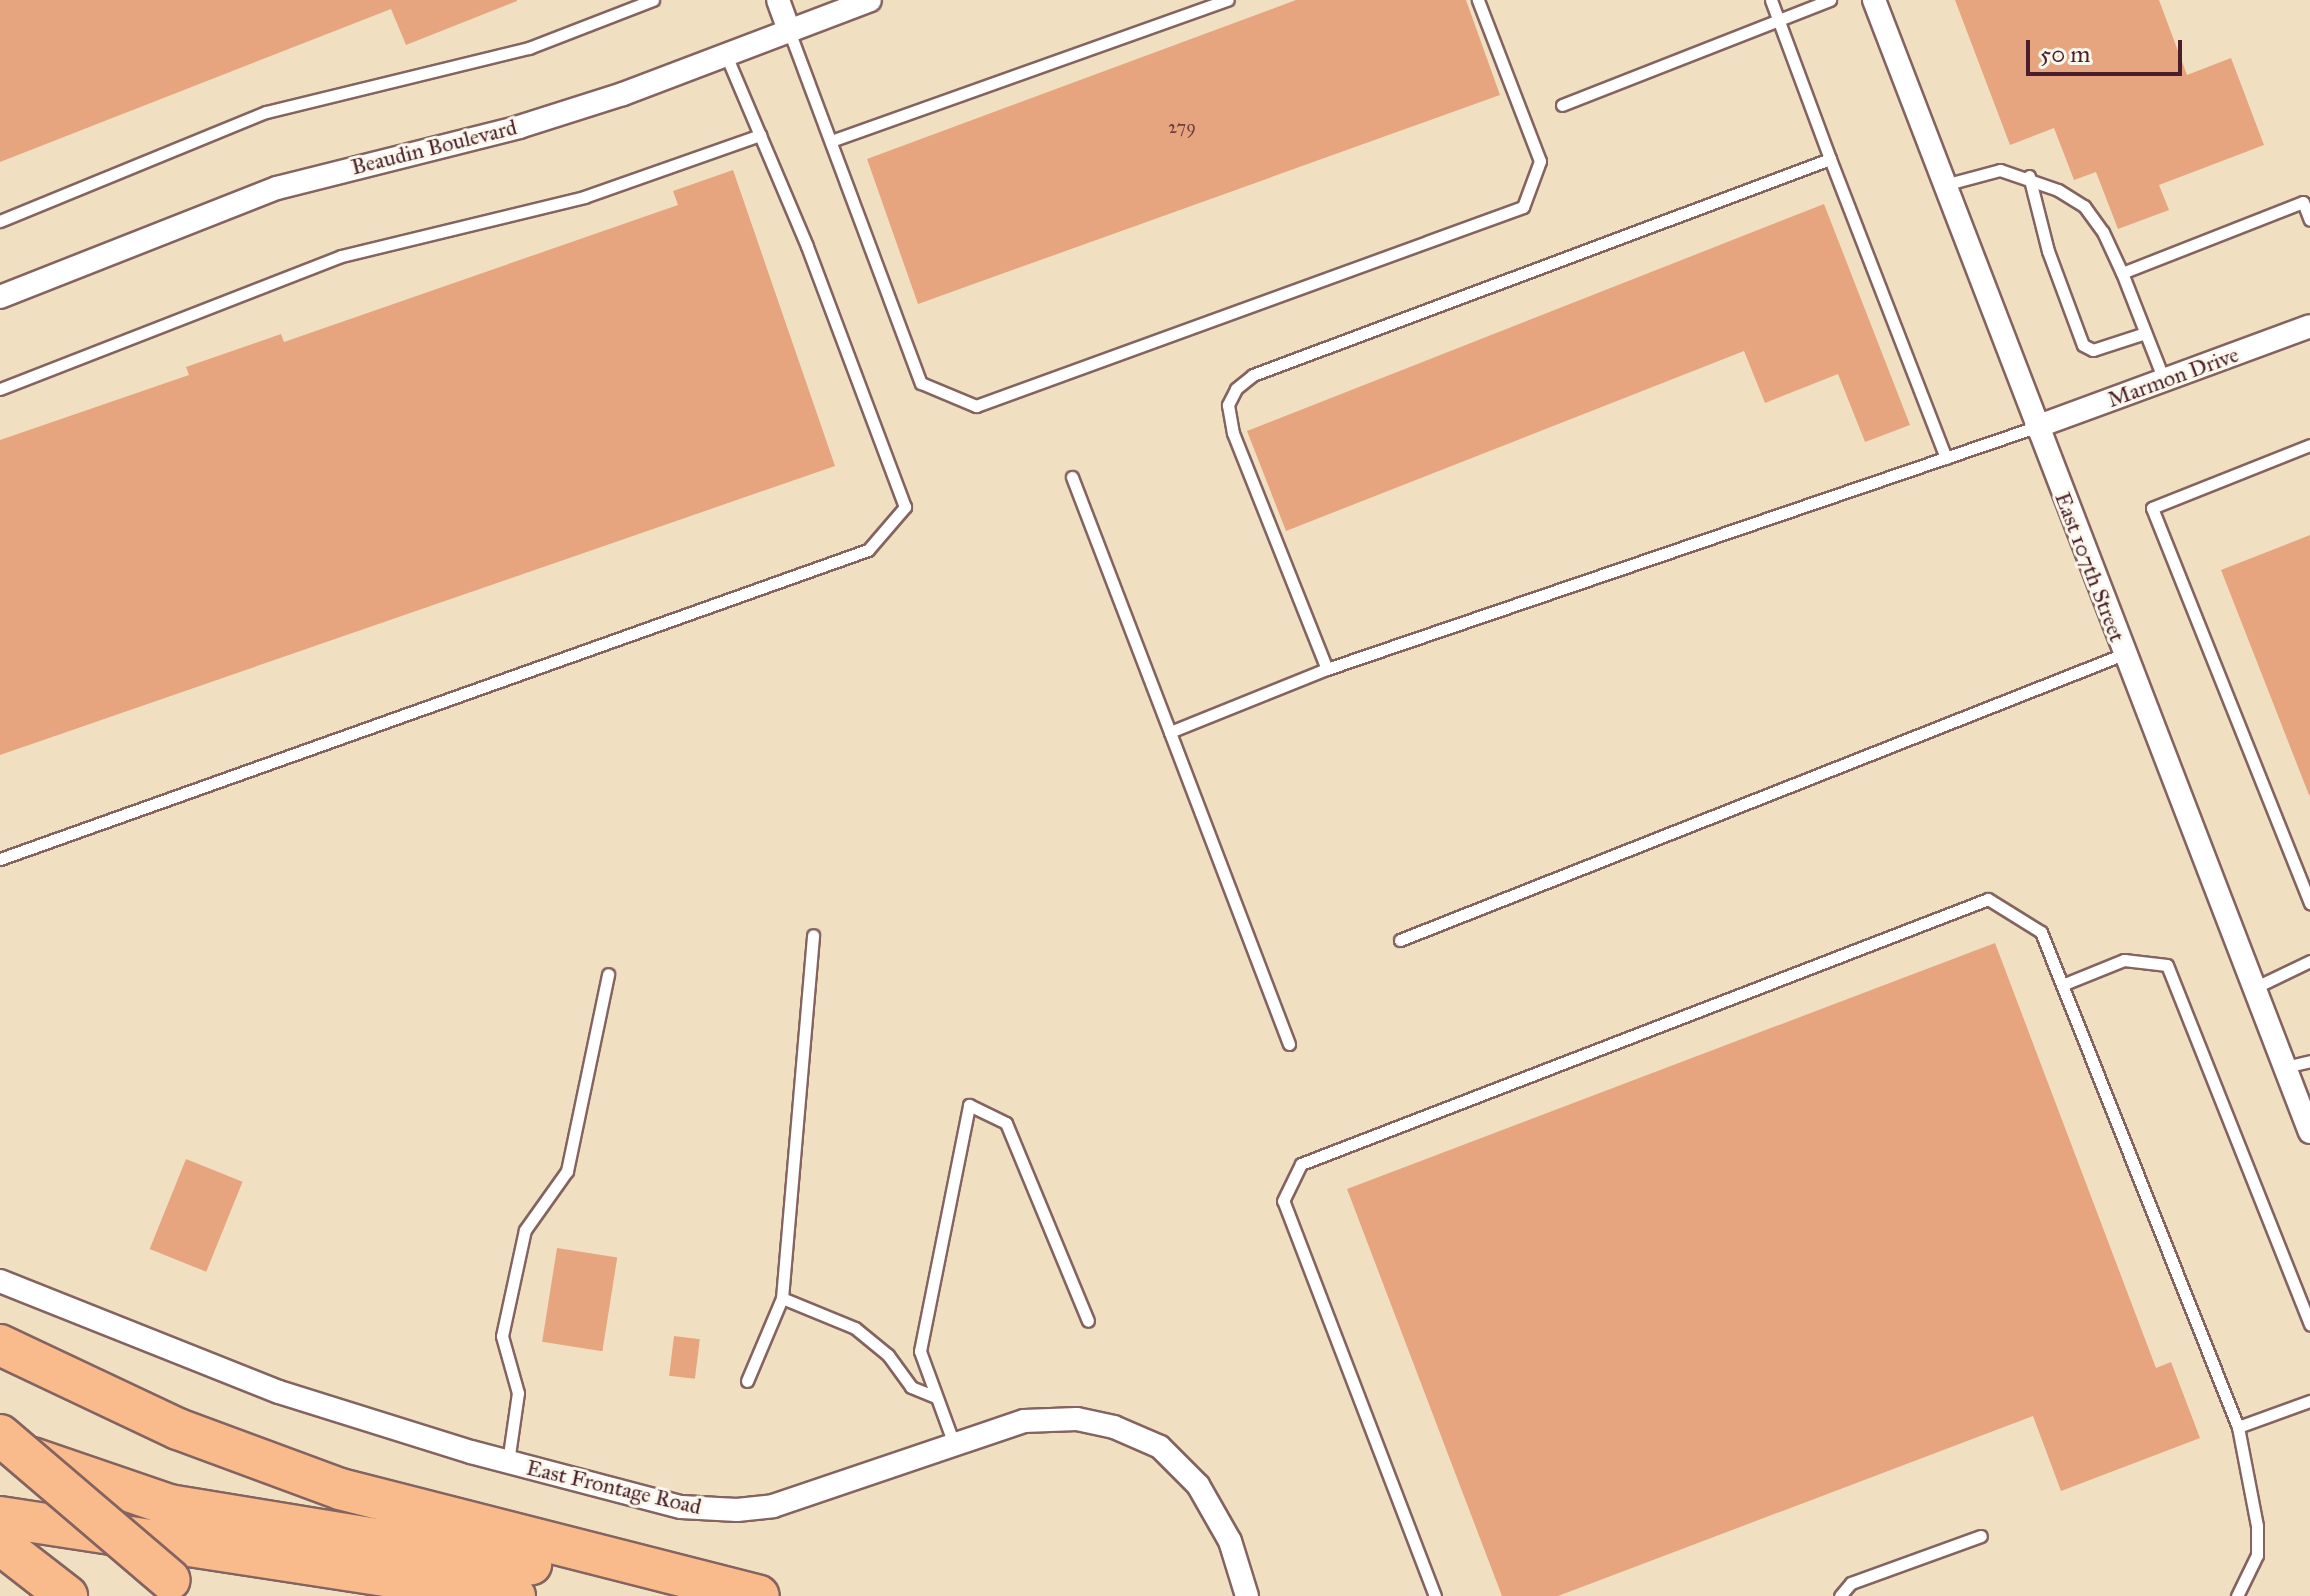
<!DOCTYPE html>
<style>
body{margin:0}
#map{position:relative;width:2310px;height:1596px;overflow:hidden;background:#f0e0c1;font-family:"IM FELL Great Primer",serif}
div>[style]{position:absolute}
.building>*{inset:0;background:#e6a57f;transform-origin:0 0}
.roads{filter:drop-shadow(2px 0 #846360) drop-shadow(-2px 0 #846360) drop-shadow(0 2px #846360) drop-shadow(0 -2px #846360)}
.service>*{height:11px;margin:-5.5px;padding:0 5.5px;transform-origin:5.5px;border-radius:5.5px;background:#fff}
.minor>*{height:22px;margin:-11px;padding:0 11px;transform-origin:11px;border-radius:11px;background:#fff}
.motorway>*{height:40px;margin:-20px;padding:0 20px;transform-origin:20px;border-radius:20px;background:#fabb8c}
.bridges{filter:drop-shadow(2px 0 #846360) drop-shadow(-2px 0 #846360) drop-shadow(0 2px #846360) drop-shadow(0 -2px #846360)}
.motorway-bridge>*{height:40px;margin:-20px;padding:0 20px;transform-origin:20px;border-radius:20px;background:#fabb8c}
span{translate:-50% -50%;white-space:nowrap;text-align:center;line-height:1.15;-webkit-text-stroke:6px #fbf7ec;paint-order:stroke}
.number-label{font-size:18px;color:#714040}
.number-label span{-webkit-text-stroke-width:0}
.street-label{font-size:22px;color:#4a1f2b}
.scale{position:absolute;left:2026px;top:40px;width:156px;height:36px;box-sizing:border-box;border:4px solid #4a1f2b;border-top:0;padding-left:10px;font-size:24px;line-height:28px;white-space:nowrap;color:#4a1f2b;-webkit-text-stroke:6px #fbf7ec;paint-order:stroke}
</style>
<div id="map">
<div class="building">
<div style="clip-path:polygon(0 0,517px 0,517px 1px,406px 45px,391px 9px,0 162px)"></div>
<div style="clip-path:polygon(1296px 0,1466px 0,1500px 95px,918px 304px,867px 159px)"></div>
<div style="clip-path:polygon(1955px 0,2159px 0,2187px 75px,2231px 58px,2264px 145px,2159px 185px,2169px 210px,2118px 229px,2096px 172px,2074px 180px,2054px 128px,2010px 145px)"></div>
<div style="clip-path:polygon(733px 170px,835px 466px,0 755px,0 440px,189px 375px,186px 367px,281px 334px,284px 342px,678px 205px,673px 191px)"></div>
<div style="clip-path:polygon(1824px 204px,1910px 425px,1865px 442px,1838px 374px,1765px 403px,1744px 351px,1286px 531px,1247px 431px)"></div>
<div style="clip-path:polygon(2310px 535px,2310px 795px,2309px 795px,2221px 570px)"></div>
<div style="clip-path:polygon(1995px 943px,2156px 1368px,2171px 1362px,2200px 1438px,2061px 1491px,2033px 1416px,1558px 1596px,1502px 1596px,1347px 1189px)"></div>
<div style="left:186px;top:1159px;width:61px;height:97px;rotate:22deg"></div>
<div style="left:557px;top:1248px;width:61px;height:95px;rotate:9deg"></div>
<div style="left:674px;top:1336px;width:26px;height:40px;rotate:7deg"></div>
</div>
<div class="roads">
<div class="service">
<div style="left:1771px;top:0;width:170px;rotate:69.6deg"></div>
<div style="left:788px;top:28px;width:379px;rotate:69.5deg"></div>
<div style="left:921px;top:383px;width:60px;rotate:22.7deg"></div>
<div style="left:976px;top:406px;width:582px;rotate:-19.99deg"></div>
<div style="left:1523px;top:207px;width:49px;rotate:-69.7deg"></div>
<div style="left:1540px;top:161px;width:173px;rotate:-111.1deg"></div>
<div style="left:1562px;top:105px;width:288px;rotate:-21.4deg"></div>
<div style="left:831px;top:141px;width:421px;rotate:-19.6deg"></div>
<div style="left:2029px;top:176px;width:77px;rotate:75.8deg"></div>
<div style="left:2048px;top:251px;width:100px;rotate:69.6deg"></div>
<div style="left:2083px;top:345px;width:11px;rotate:27deg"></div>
<div style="left:2093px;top:350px;width:55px;rotate:-18.1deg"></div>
<div style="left:1944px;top:185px;width:58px;rotate:-15deg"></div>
<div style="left:2000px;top:170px;width:61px;rotate:19deg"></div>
<div style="left:2058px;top:190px;width:31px;rotate:32deg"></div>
<div style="left:2084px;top:206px;width:32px;rotate:54deg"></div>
<div style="left:2103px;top:232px;width:45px;rotate:65.1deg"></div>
<div style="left:0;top:221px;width:287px;rotate:-22.3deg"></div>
<div style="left:266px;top:112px;width:271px;rotate:-13.7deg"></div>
<div style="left:529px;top:48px;width:133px;rotate:-21.2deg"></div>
<div style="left:2164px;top:380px;width:115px;rotate:-111.4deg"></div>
<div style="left:2122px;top:273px;width:194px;rotate:-21.4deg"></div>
<div style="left:2303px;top:202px;width:19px;rotate:69deg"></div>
<div style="left:0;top:389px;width:366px;rotate:-21.3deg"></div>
<div style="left:341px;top:256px;width:250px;rotate:-13.6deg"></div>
<div style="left:584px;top:197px;width:187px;rotate:-19.4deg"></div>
<div style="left:2310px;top:445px;width:170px;rotate:158.3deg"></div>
<div style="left:2152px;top:508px;width:426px;rotate:68.2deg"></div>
<div style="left:1946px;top:458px;width:321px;rotate:-111.2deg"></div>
<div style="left:1830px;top:159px;width:616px;rotate:159.48deg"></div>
<div style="left:1253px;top:375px;width:22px;rotate:141deg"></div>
<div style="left:1236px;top:389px;width:18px;rotate:117deg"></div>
<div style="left:1228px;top:405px;width:28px;rotate:80deg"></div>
<div style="left:1233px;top:433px;width:254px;rotate:68.3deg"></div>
<div style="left:1327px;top:669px;width:749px;rotate:-18.85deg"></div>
<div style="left:1072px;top:477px;width:273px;rotate:69deg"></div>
<div style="left:0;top:859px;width:921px;rotate:-19.6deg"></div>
<div style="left:868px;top:550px;width:57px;rotate:-49.3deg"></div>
<div style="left:905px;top:507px;width:279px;rotate:-110.6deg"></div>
<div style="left:807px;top:246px;width:210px;rotate:-113deg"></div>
<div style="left:1400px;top:940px;width:778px;rotate:-21.56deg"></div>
<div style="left:2062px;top:985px;width:67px;rotate:-22deg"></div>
<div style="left:2124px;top:960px;width:43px;rotate:6.6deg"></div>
<div style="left:2167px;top:965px;width:387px;rotate:68.3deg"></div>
<div style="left:2254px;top:988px;width:62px;rotate:-25.7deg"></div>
<div style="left:1289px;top:1044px;width:334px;rotate:-110.9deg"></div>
<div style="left:1170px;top:732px;width:169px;rotate:-21.9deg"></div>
<div style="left:2285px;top:1067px;width:26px;rotate:-13deg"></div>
<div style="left:782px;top:1298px;width:79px;rotate:22.3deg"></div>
<div style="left:855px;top:1328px;width:43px;rotate:39.3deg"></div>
<div style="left:888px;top:1355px;width:39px;rotate:54deg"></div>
<div style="left:911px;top:1387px;width:27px;rotate:22deg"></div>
<div style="left:747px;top:1381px;width:90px;rotate:-67.1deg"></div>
<div style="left:782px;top:1298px;width:364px;rotate:-85.1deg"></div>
<div style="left:2238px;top:1427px;width:77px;rotate:-19.9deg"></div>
<div style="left:954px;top:1444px;width:99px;rotate:-110.1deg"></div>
<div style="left:920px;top:1351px;width:251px;rotate:-78.7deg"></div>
<div style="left:969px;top:1105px;width:41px;rotate:25.9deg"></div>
<div style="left:1006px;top:1123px;width:214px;rotate:67.5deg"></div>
<div style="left:508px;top:1462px;width:70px;rotate:-81.8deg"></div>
<div style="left:518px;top:1393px;width:59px;rotate:-105.7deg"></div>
<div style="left:502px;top:1336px;width:108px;rotate:-77.8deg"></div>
<div style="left:525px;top:1230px;width:72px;rotate:-54.6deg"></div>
<div style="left:567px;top:1171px;width:201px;rotate:-78.2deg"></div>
<div style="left:1435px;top:1596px;width:423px;rotate:-111deg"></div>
<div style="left:1283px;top:1201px;width:41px;rotate:-64.1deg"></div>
<div style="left:1301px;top:1164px;width:736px;rotate:-21.09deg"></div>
<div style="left:1988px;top:899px;width:62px;rotate:31.9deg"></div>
<div style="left:2041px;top:932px;width:533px;rotate:68.3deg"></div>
<div style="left:2238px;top:1427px;width:101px;rotate:79.1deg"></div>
<div style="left:2257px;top:1526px;width:29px;rotate:90deg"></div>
<div style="left:2257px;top:1555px;width:46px;rotate:116deg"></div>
<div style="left:1840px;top:1596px;width:17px;rotate:-50deg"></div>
<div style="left:1851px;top:1583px;width:138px;rotate:-19.9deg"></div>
</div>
<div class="minor">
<div style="left:778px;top:0;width:30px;rotate:70deg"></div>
<div style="left:1874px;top:0;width:1213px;rotate:68.94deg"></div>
<div style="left:0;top:297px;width:298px;rotate:-21.5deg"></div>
<div style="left:277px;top:188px;width:250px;rotate:-14.1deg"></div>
<div style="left:519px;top:127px;width:109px;rotate:-17.6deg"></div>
<div style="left:623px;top:94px;width:264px;rotate:-20.8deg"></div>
<div style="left:2036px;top:427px;width:292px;rotate:-20.2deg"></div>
<div style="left:0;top:1281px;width:300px;rotate:21.7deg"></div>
<div style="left:279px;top:1392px;width:201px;rotate:17.4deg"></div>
<div style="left:471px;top:1452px;width:217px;rotate:14.7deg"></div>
<div style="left:681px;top:1507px;width:56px;rotate:3.1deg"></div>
<div style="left:737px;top:1510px;width:36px;rotate:-6deg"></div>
<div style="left:773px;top:1506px;width:265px;rotate:-18.7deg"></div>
<div style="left:1024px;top:1421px;width:53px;rotate:-2.2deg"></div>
<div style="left:1077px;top:1419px;width:38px;rotate:12deg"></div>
<div style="left:1114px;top:1427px;width:50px;rotate:23.5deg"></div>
<div style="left:1160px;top:1447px;width:54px;rotate:45deg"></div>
<div style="left:1198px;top:1485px;width:64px;rotate:60.3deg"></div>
<div style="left:1230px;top:1541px;width:58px;rotate:72.8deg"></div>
</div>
<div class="motorway">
<div style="left:0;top:1345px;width:197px;rotate:25.3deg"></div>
<div style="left:178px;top:1429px;width:173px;rotate:20.3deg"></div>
<div style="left:340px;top:1489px;width:432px;rotate:14.3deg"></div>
<div style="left:32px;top:1458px;width:145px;rotate:18.9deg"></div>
<div style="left:169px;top:1505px;width:367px;rotate:9.3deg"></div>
<div style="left:0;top:1517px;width:521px;rotate:8.72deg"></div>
<div style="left:0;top:1544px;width:85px;rotate:37.8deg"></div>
</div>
</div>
<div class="bridges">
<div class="motorway-bridge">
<div style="left:0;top:1435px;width:223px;rotate:40.5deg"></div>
</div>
</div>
<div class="number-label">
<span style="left:1182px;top:127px">279</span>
</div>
<div class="street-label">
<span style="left:434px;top:147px;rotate:-14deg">Beaudin Boulevard</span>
<span style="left:2173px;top:377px;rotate:-20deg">Marmon Drive</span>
<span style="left:2090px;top:567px;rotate:69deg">East 107th Street</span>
<span style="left:614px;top:1487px;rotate:13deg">East Frontage Road</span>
</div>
<div class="scale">50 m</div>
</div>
